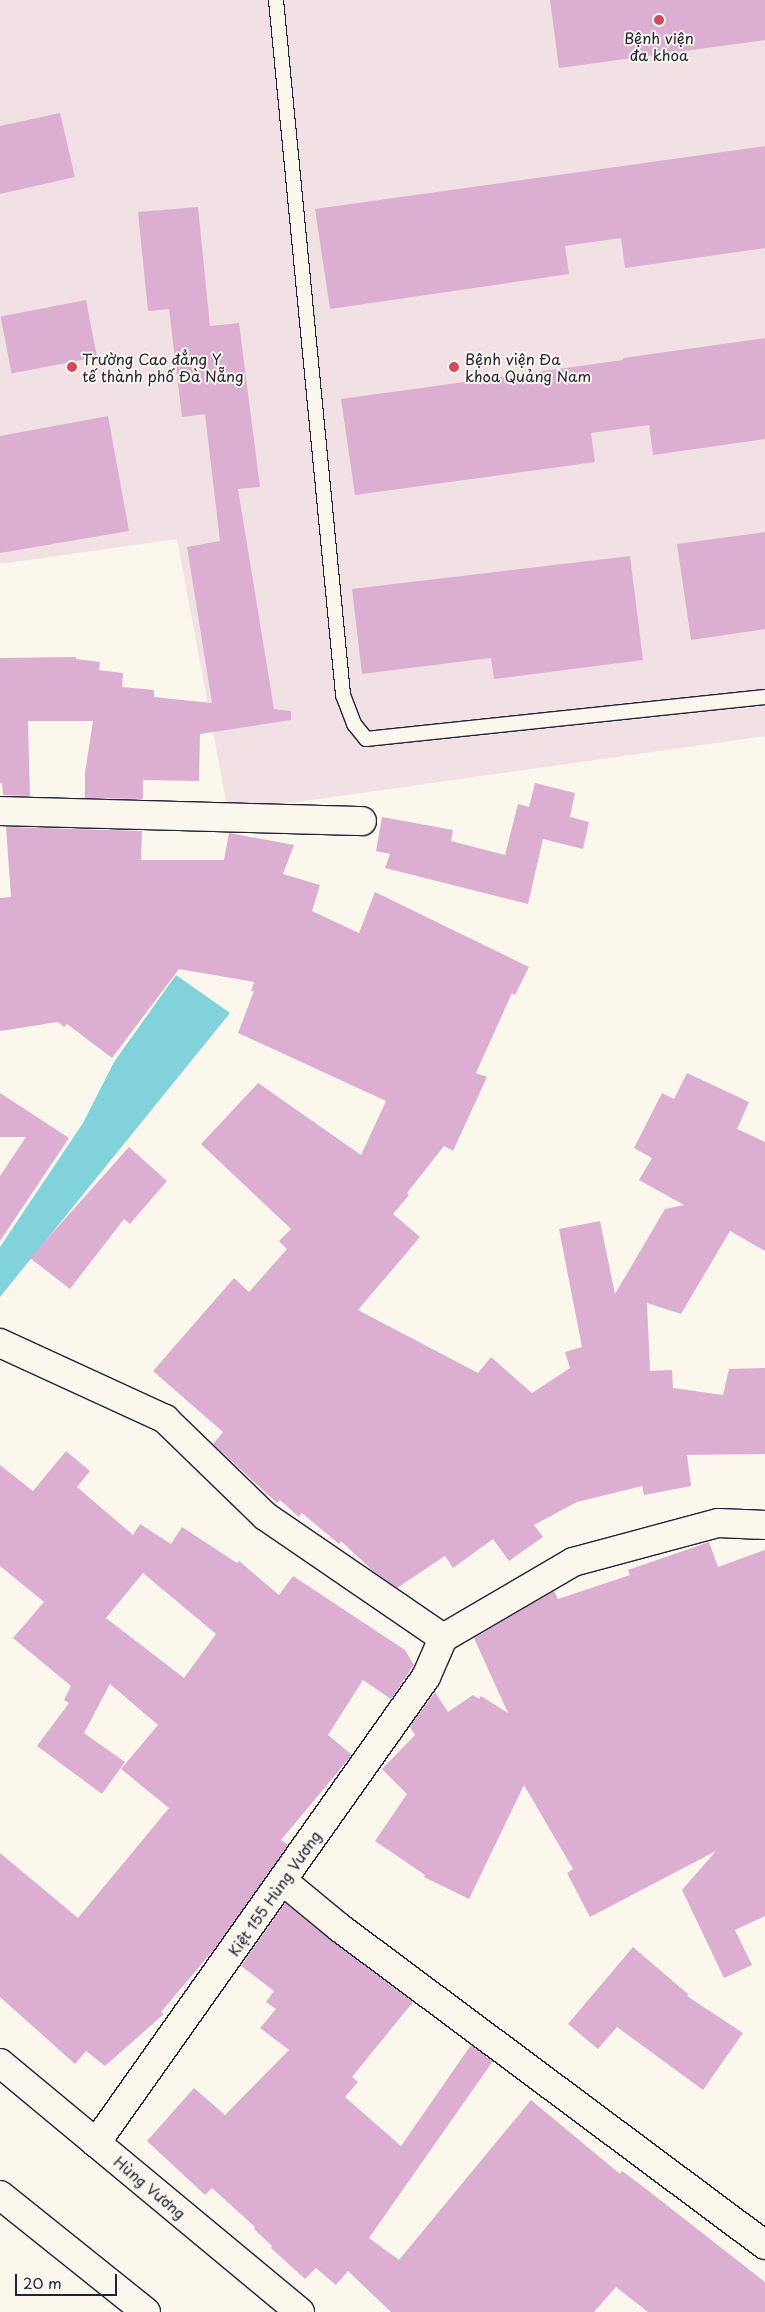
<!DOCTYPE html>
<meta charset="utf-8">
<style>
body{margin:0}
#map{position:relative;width:765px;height:2312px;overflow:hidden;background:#fbf7ec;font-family:"Playpen Sans",sans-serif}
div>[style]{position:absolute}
.built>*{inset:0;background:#f2e1e4}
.water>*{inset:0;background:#81d2db}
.building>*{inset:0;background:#dcafd2;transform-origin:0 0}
.roads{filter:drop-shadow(1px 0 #22223b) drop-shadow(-1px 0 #22223b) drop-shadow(0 1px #22223b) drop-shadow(0 -1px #22223b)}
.service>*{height:14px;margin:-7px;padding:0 7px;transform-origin:7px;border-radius:7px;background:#fbf7ec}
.minor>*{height:28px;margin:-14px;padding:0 14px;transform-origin:14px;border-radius:14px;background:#fbf7ec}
.secondary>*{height:28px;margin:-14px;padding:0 14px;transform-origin:14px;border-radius:14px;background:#fbf7ec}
.dots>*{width:14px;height:14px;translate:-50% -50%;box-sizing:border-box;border:2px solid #fbf7ec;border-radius:50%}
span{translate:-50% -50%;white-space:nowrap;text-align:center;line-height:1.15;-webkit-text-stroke:4px #fbf7ec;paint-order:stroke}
.poi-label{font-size:15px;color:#22223b}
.left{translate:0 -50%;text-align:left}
.street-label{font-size:15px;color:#22223b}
.scale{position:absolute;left:15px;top:2274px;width:102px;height:22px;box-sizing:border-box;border:2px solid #22223b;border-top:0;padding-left:6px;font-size:15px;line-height:18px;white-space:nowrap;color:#22223b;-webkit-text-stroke:4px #fbf7ec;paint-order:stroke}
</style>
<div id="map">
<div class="built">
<div style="clip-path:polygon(0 0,765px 0,765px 736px,228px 812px,177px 539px,0 564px)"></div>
</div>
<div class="water">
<div style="clip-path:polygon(176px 975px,230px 1013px,0 1297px,0 1247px,83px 1123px,114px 1062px)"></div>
</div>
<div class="building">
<div style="clip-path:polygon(550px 0,765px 0,765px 40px,559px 68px)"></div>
<div style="clip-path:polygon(60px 113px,75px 177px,0 194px,0 126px)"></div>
<div style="clip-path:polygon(765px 146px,765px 248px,625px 268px,621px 238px,565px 246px,569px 274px,330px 309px,315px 209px)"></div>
<div style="clip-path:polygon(198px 207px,210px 326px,239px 323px,260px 487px,238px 489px,274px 709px,291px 711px,291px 720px,200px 734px,199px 781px,143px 780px,143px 799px,85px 798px,85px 773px,93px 721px,28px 721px,30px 796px,3px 795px,2px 783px,0 783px,0 658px,76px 657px,76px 659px,100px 662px,99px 670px,123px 673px,122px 687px,154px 690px,154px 697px,212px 703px,187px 547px,220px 541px,205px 414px,182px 417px,169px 309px,148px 311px,138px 212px)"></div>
<div style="left:86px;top:300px;width:58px;height:87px;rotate:79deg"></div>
<div style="clip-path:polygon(765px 338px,765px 439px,653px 455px,649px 425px,591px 433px,595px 462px,355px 495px,341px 399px,623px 360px,623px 358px)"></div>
<div style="clip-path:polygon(108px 416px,129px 531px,0 553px,0 436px)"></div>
<div style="clip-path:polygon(765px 532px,765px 629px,691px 640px,677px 544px)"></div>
<div style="clip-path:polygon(630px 556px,643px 660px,494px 679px,491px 658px,362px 674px,352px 589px)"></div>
<div style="clip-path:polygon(535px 783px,575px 793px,570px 817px,589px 822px,583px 849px,543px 839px,528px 904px,385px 868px,390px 854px,376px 851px,382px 817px,453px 830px,451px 841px,505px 855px,518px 804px,529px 807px)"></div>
<div style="clip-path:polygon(6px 827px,142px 831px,141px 860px,224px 860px,229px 833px,294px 845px,283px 874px,320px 885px,312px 911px,359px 933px,375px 892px,529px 967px,515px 995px,512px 993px,476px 1073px,487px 1077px,453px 1151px,444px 1146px,407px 1193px,409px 1195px,393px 1214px,420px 1237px,358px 1310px,478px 1373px,491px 1357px,532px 1393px,570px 1368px,565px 1352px,582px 1347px,559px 1229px,600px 1221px,615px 1294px,665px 1209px,684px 1205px,639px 1180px,652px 1158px,634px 1148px,662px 1093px,674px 1099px,687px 1073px,749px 1102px,737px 1129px,765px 1142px,765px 1251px,730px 1231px,681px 1314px,647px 1303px,650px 1371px,672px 1370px,673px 1388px,723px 1395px,729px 1369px,765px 1368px,765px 1454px,687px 1455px,691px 1486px,644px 1495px,642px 1486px,577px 1502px,534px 1525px,543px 1537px,509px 1561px,493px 1539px,453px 1568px,445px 1556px,397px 1588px,373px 1571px,341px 1541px,339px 1544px,302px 1513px,299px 1517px,280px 1500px,277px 1503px,213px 1444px,223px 1432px,153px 1371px,234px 1278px,249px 1292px,287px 1249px,279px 1241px,291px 1229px,201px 1144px,258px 1083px,361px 1155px,386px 1101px,238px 1033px,254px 991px,251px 991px,254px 982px,179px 969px,112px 1058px,67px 1024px,64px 1027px,58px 1022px,0 1031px,0 898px,11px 897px)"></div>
<div style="clip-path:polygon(0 1093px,69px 1138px,0 1241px,0 1176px,26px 1137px,0 1137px)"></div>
<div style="clip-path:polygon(129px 1147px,167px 1181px,130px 1224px,124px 1219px,70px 1289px,30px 1258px)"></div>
<div style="clip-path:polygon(evenodd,66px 1451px,90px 1471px,77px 1487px,133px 1535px,140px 1524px,171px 1544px,182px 1527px,237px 1563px,239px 1561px,279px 1595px,293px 1576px,405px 1650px,414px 1665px,391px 1699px,363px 1680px,328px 1735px,352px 1755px,281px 1840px,288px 1845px,216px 1947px,161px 2012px,164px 2014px,105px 2066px,86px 2051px,75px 2064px,0 1997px,0 1853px,78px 1918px,169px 1808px,121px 1769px,158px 1725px,110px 1684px,84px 1733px,125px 1762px,102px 1794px,37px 1746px,69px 1703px,64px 1700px,71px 1686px,13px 1638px,44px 1602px,0 1566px,0 1465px,33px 1491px,66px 1451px,143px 1573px,216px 1634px,184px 1678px,106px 1618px,143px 1573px)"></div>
<div style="clip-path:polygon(709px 1542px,718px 1567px,765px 1550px,765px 1916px,735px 1930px,752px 1965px,724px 1978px,682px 1890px,716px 1851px,590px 1917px,567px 1873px,573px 1869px,524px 1785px,469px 1899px,424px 1877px,425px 1875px,375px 1841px,407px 1794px,382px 1769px,415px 1735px,410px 1727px,435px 1692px,448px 1712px,473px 1695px,479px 1699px,481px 1696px,508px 1713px,474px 1638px,554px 1591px,558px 1599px,630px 1575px,628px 1570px)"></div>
<div style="clip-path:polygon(285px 1903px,331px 1940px,413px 2002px,352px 2077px,358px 2082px,345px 2097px,401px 2146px,471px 2045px,493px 2061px,369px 2238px,399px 2260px,531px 2100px,620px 2174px,622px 2171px,641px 2185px,765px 2282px,765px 2312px,648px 2312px,616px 2287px,594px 2312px,391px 2312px,348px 2271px,336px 2285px,316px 2268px,305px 2279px,271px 2248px,272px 2246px,254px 2229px,255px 2227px,212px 2188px,205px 2195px,147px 2141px,194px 2088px,225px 2115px,289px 2050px,260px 2028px,276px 2009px,266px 2002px,274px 1991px,241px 1966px)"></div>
<div style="clip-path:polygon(633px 1947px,689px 1995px,687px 1996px,743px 2033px,703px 2090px,617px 2027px,598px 2049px,568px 2024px)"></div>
</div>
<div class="roads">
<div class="service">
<div style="left:276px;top:0;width:698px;rotate:84.49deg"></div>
<div style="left:343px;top:695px;width:31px;rotate:69deg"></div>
<div style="left:354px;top:724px;width:19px;rotate:51deg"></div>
<div style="left:366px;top:739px;width:401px;rotate:-6deg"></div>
</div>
<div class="minor">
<div style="left:0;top:811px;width:362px;rotate:1.6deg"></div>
<div style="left:0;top:1343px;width:182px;rotate:24.7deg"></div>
<div style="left:165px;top:1419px;width:139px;rotate:44.1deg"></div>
<div style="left:265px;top:1516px;width:216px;rotate:34.4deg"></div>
<div style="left:443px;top:1638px;width:151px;rotate:-30.3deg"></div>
<div style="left:573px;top:1562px;width:150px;rotate:-15.1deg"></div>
<div style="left:718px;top:1523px;width:47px;rotate:2.4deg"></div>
<div style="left:283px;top:1881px;width:74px;rotate:39.5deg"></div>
<div style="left:340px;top:1928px;width:530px;rotate:36.72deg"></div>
<div style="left:96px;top:2143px;width:571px;rotate:-54.7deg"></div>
<div style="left:426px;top:1677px;width:43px;rotate:-66.4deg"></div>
</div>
<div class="secondary">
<div style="left:0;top:2063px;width:390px;rotate:39.7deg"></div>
<div style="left:0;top:2195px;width:187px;rotate:38.7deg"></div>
</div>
</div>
<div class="dots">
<div style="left:659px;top:20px;background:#d1495b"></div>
<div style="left:72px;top:367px;background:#d1495b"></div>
<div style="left:454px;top:367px;background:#d1495b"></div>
</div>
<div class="poi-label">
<span style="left:659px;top:46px">Bệnh viện<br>đa khoa</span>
<span class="left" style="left:82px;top:367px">Trường Cao đẳng Y<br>tế thành phố Đà Nẵng</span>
<span class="left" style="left:465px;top:367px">Bệnh viện Đa<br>khoa Quảng Nam</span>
</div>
<div class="street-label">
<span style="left:274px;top:1893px;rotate:-55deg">Kiệt 155 Hùng Vương</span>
<span style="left:150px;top:2187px;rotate:40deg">Hùng Vương</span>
</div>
<div class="scale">20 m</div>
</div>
